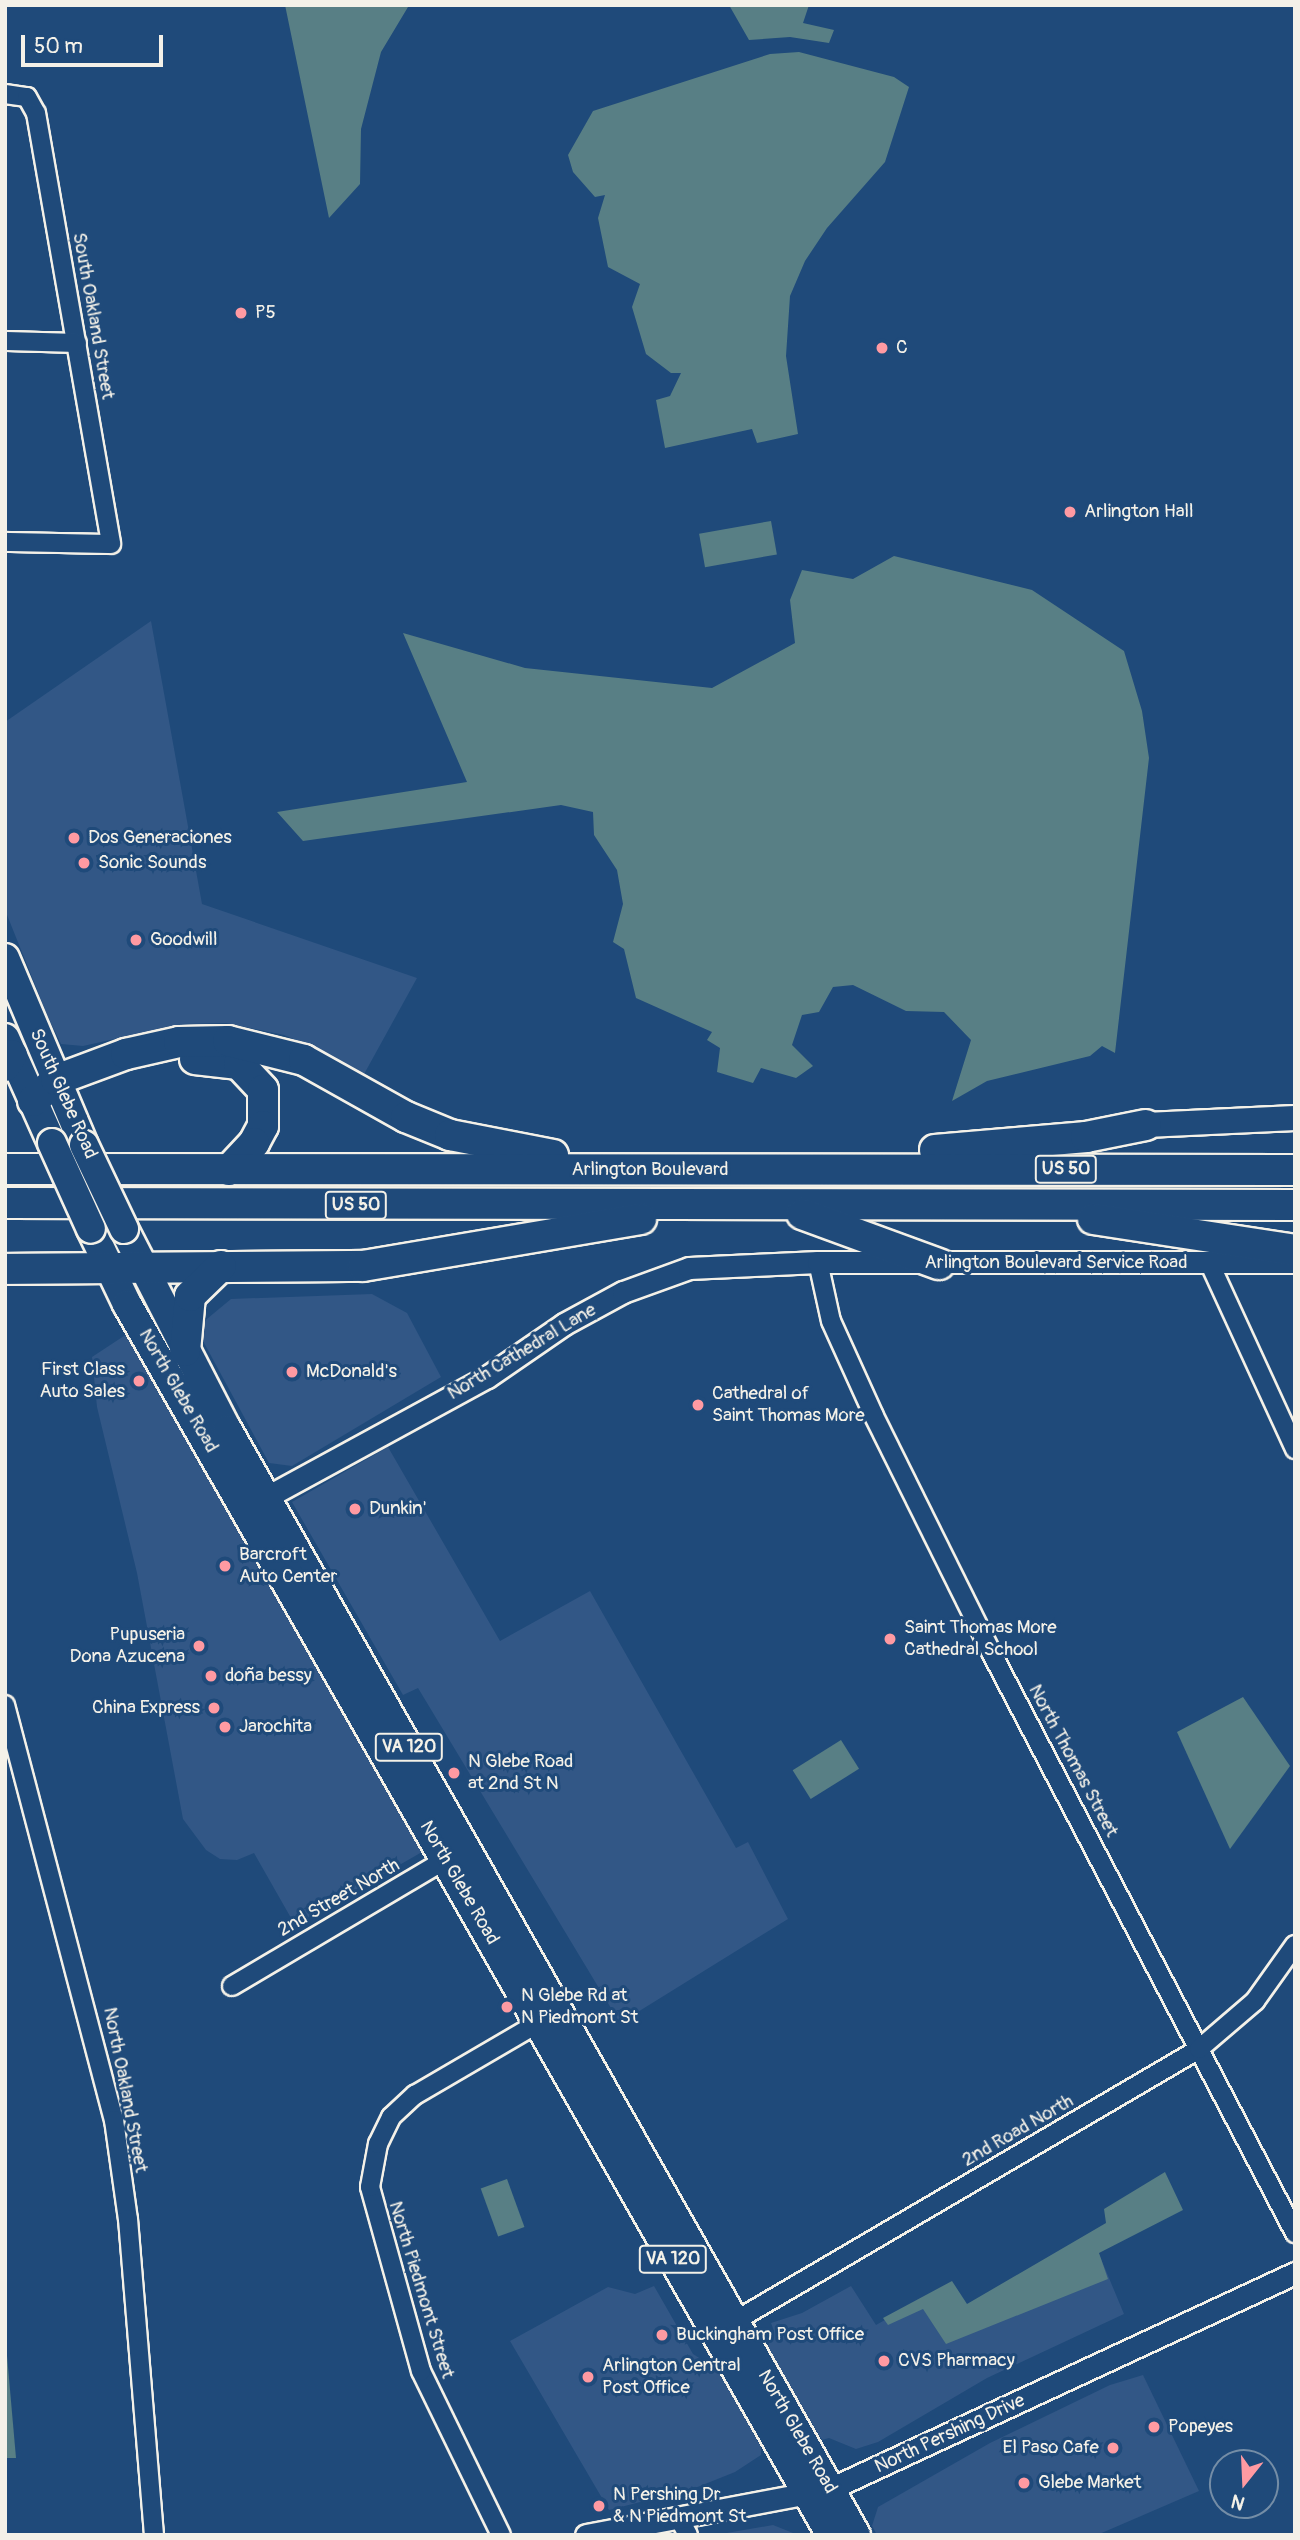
<!DOCTYPE html>
<meta charset="utf-8">
<style>
body{margin:0}
#map{position:relative;width:1300px;height:2540px;overflow:hidden;background:#1f4a7a;font-family:Pangolin,sans-serif}
div>[style]{position:absolute}
.built>*{inset:0;background:#325786}
.green>*{inset:0;background:#587f85;transform-origin:0 0}
.roads{filter:drop-shadow(2px 0 #f4f1e8) drop-shadow(-2px 0 #f4f1e8) drop-shadow(0 2px #f4f1e8) drop-shadow(0 -2px #f4f1e8)}
.minor>*{height:18px;margin:-9px;padding:0 9px;transform-origin:9px;border-radius:9px;background:#1f4a7a}
.tertiary>*{height:21px;margin:-10.5px;padding:0 10.5px;transform-origin:10.5px;border-radius:10.5px;background:#1f4a7a}
.secondary>*{height:24px;margin:-12px;padding:0 12px;transform-origin:12px;border-radius:12px;background:#1f4a7a}
.primary>*{height:28px;margin:-14px;padding:0 14px;transform-origin:14px;border-radius:14px;background:#1f4a7a}
.trunk>*{height:30px;margin:-15px;padding:0 15px;transform-origin:15px;border-radius:15px;background:#1f4a7a}
.bridges{filter:drop-shadow(2px 0 #f4f1e8) drop-shadow(-2px 0 #f4f1e8) drop-shadow(0 2px #f4f1e8) drop-shadow(0 -2px #f4f1e8)}
.primary-bridge>*{height:28px;margin:-14px;padding:0 14px;transform-origin:14px;border-radius:14px;background:#1f4a7a}
.dots>*{width:19px;height:19px;translate:-50% -50%;box-sizing:border-box;border:4px solid #1f4a7a;border-radius:50%}
span{translate:-50% -50%;white-space:nowrap;text-align:center;line-height:1.15;-webkit-text-stroke:6px #1f4a7a;paint-order:stroke}
.shield-label span{padding:2px 5px;background:#1f4a7a;border:2px solid;border-radius:5px;-webkit-text-stroke-width:0}
.shield-label{font-size:18px;color:#f4f1e8;font-weight:700}
.poi-label{font-size:19px;color:#f4f1e8}
.left{translate:0 -50%;text-align:left}
.right{translate:-100% -50%;text-align:right}
.street-label{font-size:19px;color:#f4f1e8}
.frame{position:absolute;inset:0;border:7px solid #f4f1e8;pointer-events:none}
.north{position:absolute;left:1209px;top:2449px;width:70px;height:70px;box-sizing:border-box;background:#1f4a7a;border:2px solid #748da6;border-radius:50%;rotate:198deg;font-size:19px;font-weight:700;line-height:28px;text-align:center;color:#f4f1e8}
.north::after{content:'';display:block;margin:auto;width:24px;height:32px;background:#ff9aa2;clip-path:polygon(50% 0,100% 100%,50% 72%,0 100%)}
.scale{position:absolute;left:21px;top:35px;width:142px;height:32px;box-sizing:border-box;border:4px solid #f4f1e8;border-top:0;padding-left:9px;font-size:21px;line-height:24px;white-space:nowrap;color:#f4f1e8;-webkit-text-stroke:5px #1f4a7a;paint-order:stroke}
</style>
<div id="map">
<div class="built">
<div style="clip-path:polygon(151px 621px,202px 904px,417px 978px,363px 1076px,332px 1055px,284px 1035px,226px 1023px,182px 1024px,83px 1046px,61px 1044px,48px 1017px,5px 910px,5px 722px)"></div>
<div style="clip-path:polygon(372px 1294px,407px 1313px,441px 1377px,292px 1466px,269px 1463px,196px 1328px,231px 1299px)"></div>
<div style="clip-path:polygon(130px 1332px,422px 1852px,295px 1925px,254px 1853px,237px 1860px,220px 1859px,206px 1850px,183px 1819px,137px 1573px,97px 1407px,92px 1357px)"></div>
<div style="clip-path:polygon(388px 1447px,500px 1641px,590px 1591px,736px 1848px,748px 1842px,788px 1919px,620px 2023px,418px 1688px,403px 1695px,292px 1502px)"></div>
<div style="clip-path:polygon(1094px 2242px,1124px 2314px,987px 2378px,878px 2442px,856px 2449px,829px 2438px,822px 2440px,767px 2349px,774px 2331px,771px 2323px,802px 2313px,851px 2286px,876px 2325px,936px 2291px,952px 2321px)"></div>
<div style="clip-path:polygon(654px 2286px,693px 2354px,718px 2370px,761px 2447px,761px 2455px,735px 2472px,695px 2488px,609px 2510px,510px 2341px,608px 2287px,635px 2294px)"></div>
<div style="clip-path:polygon(1143px 2375px,1199px 2491px,1097px 2535px,877px 2535px,872px 2526px,878px 2507px,990px 2443px,1110px 2385px)"></div>
<div style="clip-path:polygon(773px 2525px,798px 2535px,715px 2535px)"></div>
</div>
<div class="green">
<div style="clip-path:polygon(285px 5px,415px 5px,408px 7px,381px 52px,361px 129px,360px 184px,329px 218px)"></div>
<div style="clip-path:polygon(729px 5px,809px 5px,803px 23px,834px 30px,829px 43px,790px 37px,749px 40px)"></div>
<div style="clip-path:polygon(799px 52px,894px 77px,909px 87px,885px 162px,827px 228px,805px 261px,790px 296px,786px 356px,798px 434px,757px 443px,752px 429px,665px 448px,656px 400px,670px 396px,681px 373px,671px 373px,646px 354px,632px 307px,640px 284px,608px 267px,598px 218px,605px 195px,595px 197px,573px 172px,568px 155px,593px 111px,770px 54px)"></div>
<div style="left:771px;top:521px;width:34px;height:73px;rotate:80deg"></div>
<div style="clip-path:polygon(894px 556px,1032px 590px,1124px 651px,1142px 711px,1149px 758px,1115px 1053px,1102px 1046px,1090px 1056px,987px 1081px,952px 1101px,971px 1040px,944px 1012px,906px 1011px,853px 985px,833px 987px,819px 1012px,802px 1015px,792px 1045px,813px 1066px,796px 1078px,761px 1068px,753px 1083px,717px 1072px,720px 1048px,707px 1040px,712px 1032px,636px 998px,624px 949px,613px 942px,623px 904px,617px 870px,594px 835px,593px 812px,561px 805px,303px 841px,277px 812px,467px 782px,403px 633px,525px 668px,712px 688px,795px 643px,790px 600px,802px 570px,853px 579px)"></div>
<div style="clip-path:polygon(1243px 1697px,1290px 1766px,1230px 1849px,1177px 1732px)"></div>
<div style="left:841px;top:1740px;width:34px;height:57px;rotate:58deg"></div>
<div style="clip-path:polygon(1165px 2172px,1183px 2210px,1099px 2253px,1108px 2279px,946px 2344px,923px 2309px,888px 2325px,883px 2318px,952px 2281px,967px 2304px,1106px 2223px,1104px 2209px)"></div>
<div style="left:507px;top:2179px;width:51px;height:28px;rotate:70deg"></div>
<div style="clip-path:polygon(5px 2333px,16px 2458px,5px 2458px)"></div>
</div>
<div class="roads">
<div class="minor">
<div style="left:5px;top:94px;width:22px;rotate:8deg"></div>
<div style="left:27px;top:97px;width:18px;rotate:61deg"></div>
<div style="left:36px;top:113px;width:437px;rotate:80.1deg"></div>
<div style="left:111px;top:544px;width:106px;rotate:-178.9deg"></div>
<div style="left:5px;top:341px;width:72px;rotate:1.6deg"></div>
<div style="left:818px;top:1262px;width:60px;rotate:77.6deg"></div>
<div style="left:831px;top:1321px;width:104px;rotate:65.6deg"></div>
<div style="left:874px;top:1416px;width:263px;rotate:63.6deg"></div>
<div style="left:991px;top:1652px;width:656px;rotate:62.38deg"></div>
<div style="left:1209px;top:1262px;width:206px;rotate:65.3deg"></div>
<div style="left:5px;top:1705px;width:429px;rotate:75.3deg"></div>
<div style="left:114px;top:2120px;width:100px;rotate:82deg"></div>
<div style="left:128px;top:2219px;width:317px;rotate:85.3deg"></div>
<div style="left:232px;top:1986px;width:256px;rotate:-30.6deg"></div>
<div style="left:735px;top:2321px;width:538px;rotate:-30.38deg"></div>
<div style="left:1199px;top:2049px;width:74px;rotate:-40.6deg"></div>
<div style="left:1255px;top:2001px;width:69px;rotate:-54.5deg"></div>
<div style="left:679px;top:2518px;width:19px;rotate:62deg"></div>
<div style="left:501px;top:2535px;width:182px;rotate:-116deg"></div>
<div style="left:421px;top:2371px;width:191px;rotate:-105.5deg"></div>
<div style="left:370px;top:2187px;width:44px;rotate:-79.5deg"></div>
<div style="left:378px;top:2144px;width:30px;rotate:-64deg"></div>
<div style="left:391px;top:2117px;width:33px;rotate:-43deg"></div>
<div style="left:415px;top:2095px;width:151px;rotate:-30.3deg"></div>
</div>
<div class="tertiary">
<div style="left:254px;top:1504px;width:265px;rotate:-28.6deg"></div>
<div style="left:487px;top:1377px;width:93px;rotate:-34.5deg"></div>
<div style="left:564px;top:1324px;width:67px;rotate:-28.5deg"></div>
<div style="left:623px;top:1292px;width:70px;rotate:-20deg"></div>
<div style="left:689px;top:1268px;width:129px;rotate:-2.7deg"></div>
<div style="left:818px;top:1262px;width:477px"></div>
<div style="left:586px;top:2535px;width:248px;rotate:-10.7deg"></div>
<div style="left:830px;top:2489px;width:513px;rotate:-24.92deg"></div>
</div>
<div class="secondary">
<div style="left:1146px;top:1125px;width:149px;rotate:-2.7deg"></div>
</div>
<div class="primary">
<div style="left:5px;top:958px;width:203px;rotate:67.1deg"></div>
<div style="left:5px;top:1038px;width:115px;rotate:65.9deg"></div>
<div style="left:91px;top:1229px;width:83px;rotate:64.4deg"></div>
<div style="left:127px;top:1304px;width:1418px;rotate:60.24deg"></div>
<div style="left:124px;top:1229px;width:225px;rotate:62.8deg"></div>
<div style="left:227px;top:1429px;width:1272px;rotate:60.37deg"></div>
</div>
<div class="trunk">
<div style="left:195px;top:1059px;width:44px;rotate:6.5deg"></div>
<div style="left:239px;top:1064px;width:35px;rotate:47deg"></div>
<div style="left:263px;top:1090px;width:36px;rotate:90deg"></div>
<div style="left:263px;top:1126px;width:19px;rotate:118deg"></div>
<div style="left:254px;top:1143px;width:37px;rotate:133deg"></div>
<div style="left:5px;top:1066px;width:13px;rotate:-58deg"></div>
<div style="left:33px;top:1101px;width:31px;rotate:-42deg"></div>
<div style="left:56px;top:1080px;width:75px;rotate:-20.4deg"></div>
<div style="left:126px;top:1054px;width:54px;rotate:-12.8deg"></div>
<div style="left:179px;top:1042px;width:49px;rotate:-1.2deg"></div>
<div style="left:228px;top:1041px;width:78px;rotate:14deg"></div>
<div style="left:304px;top:1060px;width:117px;rotate:29.2deg"></div>
<div style="left:406px;top:1117px;width:48px;rotate:22.2deg"></div>
<div style="left:450px;top:1135px;width:105px;rotate:11deg"></div>
<div style="left:935px;top:1150px;width:152px;rotate:-4.9deg"></div>
<div style="left:1086px;top:1137px;width:61px;rotate:-11.3deg"></div>
<div style="left:5px;top:1169px;width:1290px;rotate:0.04deg"></div>
<div style="left:5px;top:1203px;width:1290px;rotate:0.09deg"></div>
<div style="left:802px;top:1214px;width:146px;rotate:20.1deg"></div>
<div style="left:1093px;top:1219px;width:204px;rotate:8.7deg"></div>
<div style="left:5px;top:1269px;width:358px;rotate:-0.5deg"></div>
<div style="left:363px;top:1266px;width:282px;rotate:-9.6deg"></div>
<div style="left:185px;top:1351px;width:55px;rotate:-84.8deg"></div>
<div style="left:190px;top:1296px;width:43px;rotate:-44.1deg"></div>
</div>
</div>
<div class="bridges">
<div class="primary-bridge">
<div style="left:52px;top:1143px;width:94px;rotate:65.6deg"></div>
<div style="left:84px;top:1145px;width:93px;rotate:64.5deg"></div>
</div>
</div>
<div class="dots">
<div style="left:241px;top:313px;background:#ff9aa2"></div>
<div style="left:882px;top:348px;background:#ff9aa2"></div>
<div style="left:1070px;top:512px;background:#ff9aa2"></div>
<div style="left:74px;top:838px;background:#ff9aa2"></div>
<div style="left:84px;top:863px;background:#ff9aa2"></div>
<div style="left:136px;top:940px;background:#ff9aa2"></div>
<div style="left:292px;top:1372px;background:#ff9aa2"></div>
<div style="left:139px;top:1381px;background:#ff9aa2"></div>
<div style="left:698px;top:1405px;background:#ff9aa2"></div>
<div style="left:355px;top:1509px;background:#ff9aa2"></div>
<div style="left:225px;top:1566px;background:#ff9aa2"></div>
<div style="left:890px;top:1639px;background:#ff9aa2"></div>
<div style="left:199px;top:1646px;background:#ff9aa2"></div>
<div style="left:211px;top:1676px;background:#ff9aa2"></div>
<div style="left:214px;top:1708px;background:#ff9aa2"></div>
<div style="left:225px;top:1727px;background:#ff9aa2"></div>
<div style="left:454px;top:1773px;background:#ff9aa2"></div>
<div style="left:507px;top:2007px;background:#ff9aa2"></div>
<div style="left:662px;top:2335px;background:#ff9aa2"></div>
<div style="left:884px;top:2361px;background:#ff9aa2"></div>
<div style="left:588px;top:2377px;background:#ff9aa2"></div>
<div style="left:1154px;top:2427px;background:#ff9aa2"></div>
<div style="left:1113px;top:2448px;background:#ff9aa2"></div>
<div style="left:1024px;top:2483px;background:#ff9aa2"></div>
<div style="left:599px;top:2506px;background:#ff9aa2"></div>
</div>
<div class="shield-label">
<span style="left:1066px;top:1169px">US 50</span>
<span style="left:356px;top:1205px">US 50</span>
<span style="left:409px;top:1747px">VA 120</span>
<span style="left:673px;top:2259px">VA 120</span>
</div>
<div class="poi-label">
<span class="left" style="left:255px;top:313px">P5</span>
<span class="left" style="left:896px;top:348px">C</span>
<span class="left" style="left:1084px;top:512px">Arlington Hall</span>
<span class="left" style="left:88px;top:838px">Dos Generaciones</span>
<span class="left" style="left:98px;top:863px">Sonic Sounds</span>
<span class="left" style="left:150px;top:940px">Goodwill</span>
<span class="right" style="left:125px;top:1381px">First Class<br>Auto Sales</span>
<span class="left" style="left:306px;top:1372px">McDonald's</span>
<span class="left" style="left:712px;top:1405px">Cathedral of<br>Saint Thomas More</span>
<span class="left" style="left:369px;top:1509px">Dunkin'</span>
<span class="left" style="left:239px;top:1566px">Barcroft<br>Auto Center</span>
<span class="left" style="left:904px;top:1639px">Saint Thomas More<br>Cathedral School</span>
<span class="right" style="left:185px;top:1646px">Pupuseria<br>Dona Azucena</span>
<span class="left" style="left:225px;top:1676px">doña bessy</span>
<span class="right" style="left:200px;top:1708px">China Express</span>
<span class="left" style="left:239px;top:1727px">Jarochita</span>
<span class="left" style="left:468px;top:1773px">N Glebe Road<br>at 2nd St N</span>
<span class="left" style="left:521px;top:2007px">N Glebe Rd at<br>N Piedmont St</span>
<span class="left" style="left:676px;top:2335px">Buckingham Post Office</span>
<span class="left" style="left:898px;top:2361px">CVS Pharmacy</span>
<span class="left" style="left:602px;top:2377px">Arlington Central<br>Post Office</span>
<span class="left" style="left:1168px;top:2427px">Popeyes</span>
<span class="right" style="left:1099px;top:2448px">El Paso Cafe</span>
<span class="left" style="left:1038px;top:2483px">Glebe Market</span>
<span class="left" style="left:613px;top:2506px">N Pershing Dr<br>&amp; N Piedmont St</span>
</div>
<div class="street-label">
<span style="left:93px;top:316px;rotate:80deg">South Oakland Street</span>
<span style="left:63px;top:1094px;rotate:66deg">South Glebe Road</span>
<span style="left:650px;top:1170px">Arlington Boulevard</span>
<span style="left:1056px;top:1263px">Arlington Boulevard Service Road</span>
<span style="left:522px;top:1352px;rotate:-31deg">North Cathedral Lane</span>
<span style="left:178px;top:1391px;rotate:60deg">North Glebe Road</span>
<span style="left:1073px;top:1761px;rotate:62deg">North Thomas Street</span>
<span style="left:459px;top:1883px;rotate:60deg">North Glebe Road</span>
<span style="left:339px;top:1898px;rotate:-30deg">2nd Street North</span>
<span style="left:125px;top:2090px;rotate:79deg">North Oakland Street</span>
<span style="left:1018px;top:2131px;rotate:-30deg">2nd Road North</span>
<span style="left:421px;top:2290px;rotate:73deg">North Piedmont Street</span>
<span style="left:797px;top:2432px;rotate:60deg">North Glebe Road</span>
<span style="left:950px;top:2434px;rotate:-25deg">North Pershing Drive</span>
</div>
<div class="frame"></div>
<div class="north">N</div>
<div class="scale">50 m</div>
</div>
